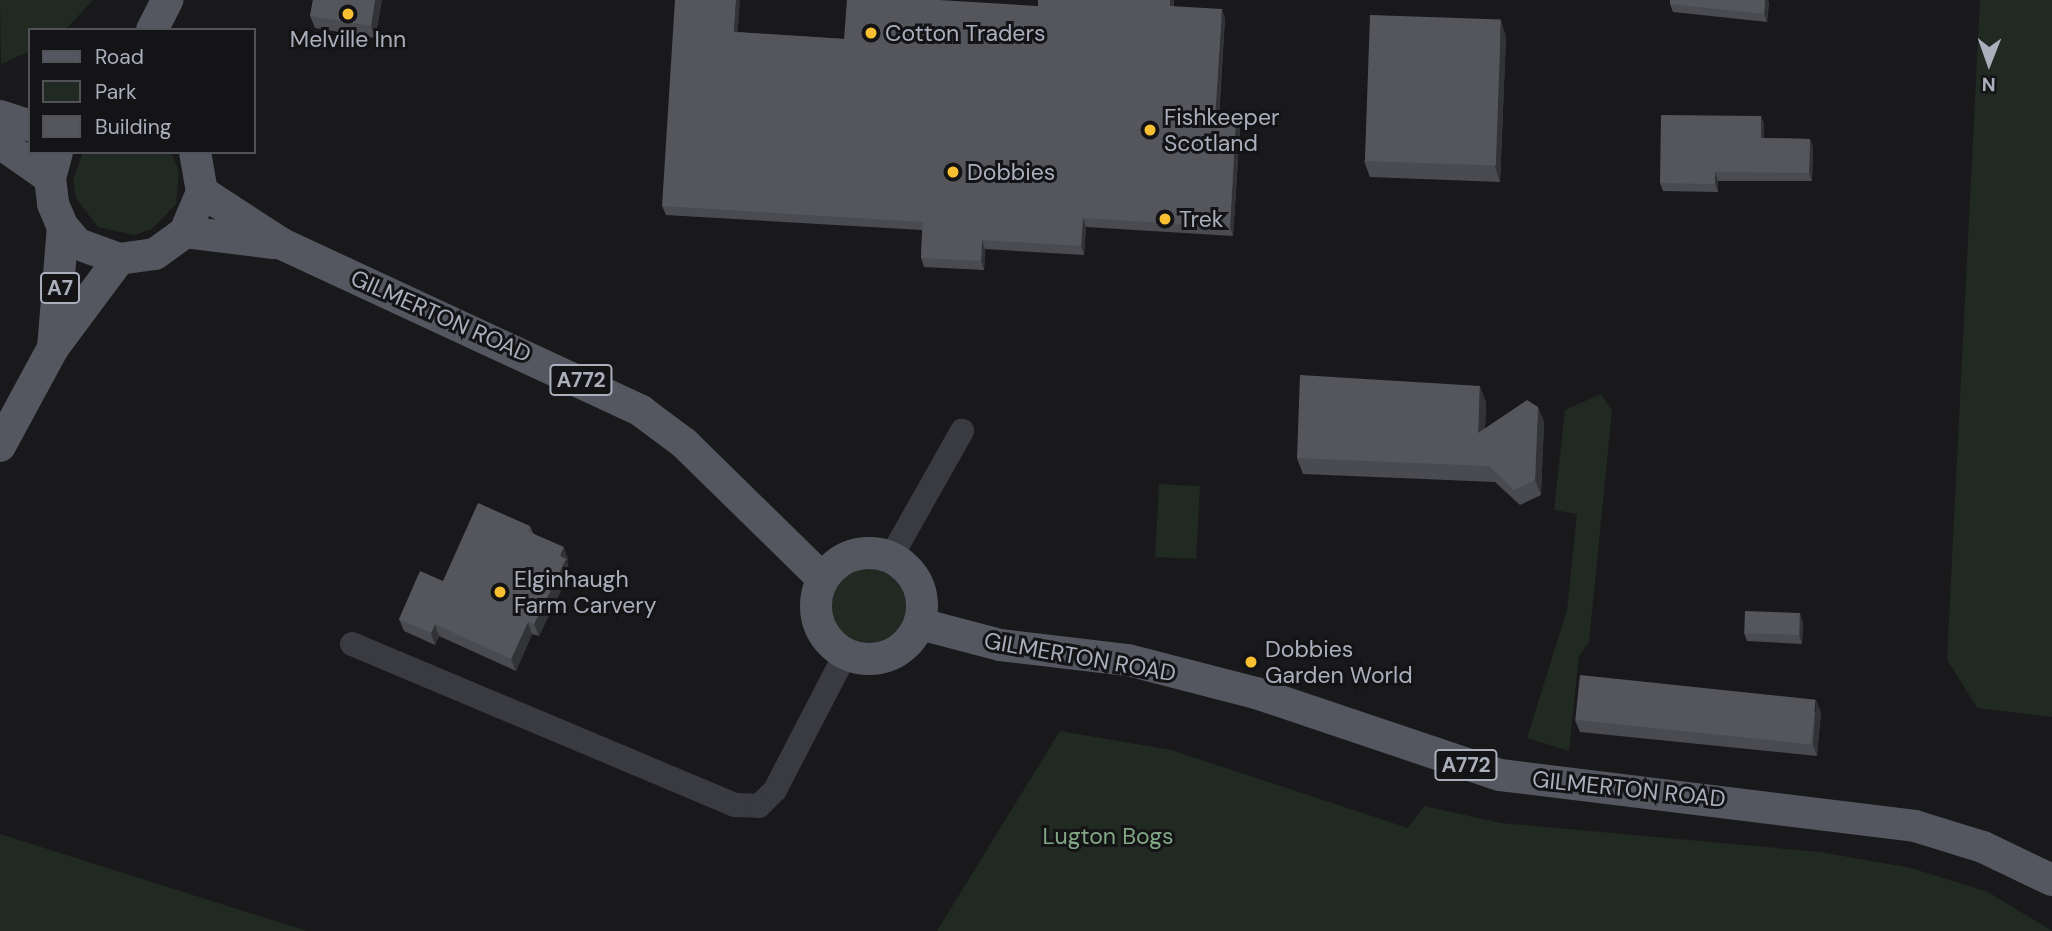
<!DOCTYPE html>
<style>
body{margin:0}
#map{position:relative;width:2052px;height:931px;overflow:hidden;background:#19191b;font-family:"DM Sans",sans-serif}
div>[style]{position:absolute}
.green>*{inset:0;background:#202a22;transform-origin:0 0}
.round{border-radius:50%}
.minor>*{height:24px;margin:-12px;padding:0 12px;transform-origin:12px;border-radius:12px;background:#3a3a41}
.major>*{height:32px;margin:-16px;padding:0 16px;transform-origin:16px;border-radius:16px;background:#555760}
.major>.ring{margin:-16px;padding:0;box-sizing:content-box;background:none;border:32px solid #555760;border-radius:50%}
.wall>*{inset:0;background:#4a4b50}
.shaded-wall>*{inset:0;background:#323336}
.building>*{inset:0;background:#55565c;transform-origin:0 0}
.dots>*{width:19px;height:19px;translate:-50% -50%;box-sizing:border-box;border:4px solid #141416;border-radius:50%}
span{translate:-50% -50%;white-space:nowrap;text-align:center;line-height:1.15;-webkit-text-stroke:6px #141416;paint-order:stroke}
.shield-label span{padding:2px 5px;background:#141416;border:2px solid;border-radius:5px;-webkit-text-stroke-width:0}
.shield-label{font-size:21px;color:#abafbc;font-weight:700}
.poi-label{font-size:23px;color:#abafbc}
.left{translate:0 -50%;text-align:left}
.street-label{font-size:23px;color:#abafbc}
.park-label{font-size:23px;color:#81a785}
.legend{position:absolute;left:28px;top:28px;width:228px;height:126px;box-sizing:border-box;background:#141416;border:2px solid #505258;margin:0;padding:9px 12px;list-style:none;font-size:21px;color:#abafbc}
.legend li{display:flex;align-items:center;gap:14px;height:35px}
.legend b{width:35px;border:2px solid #505258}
.north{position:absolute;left:1954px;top:28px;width:70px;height:70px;-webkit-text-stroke:5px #141416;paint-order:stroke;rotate:181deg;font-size:19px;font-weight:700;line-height:28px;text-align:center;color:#abafbc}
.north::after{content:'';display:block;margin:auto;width:24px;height:32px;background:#abafbc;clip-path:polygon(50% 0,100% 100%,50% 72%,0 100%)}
</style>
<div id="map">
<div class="green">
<div style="clip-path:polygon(0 0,93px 0,65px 30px,30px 30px,30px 51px,1px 64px)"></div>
<div style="clip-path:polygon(1980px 0,2052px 0,2052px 717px,1977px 708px,1947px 659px)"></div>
<div style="clip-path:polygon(83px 152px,171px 152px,179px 171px,176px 204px,152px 229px,134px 235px,98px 227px,76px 198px,73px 180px)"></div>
<div style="clip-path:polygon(1601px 394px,1612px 411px,1589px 642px,1579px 656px,1569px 751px,1527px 738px,1567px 610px,1577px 514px,1554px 510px,1565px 410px)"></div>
<div style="left:1159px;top:484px;width:41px;height:73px;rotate:3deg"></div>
<div class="round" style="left:832px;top:569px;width:74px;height:74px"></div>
<div style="clip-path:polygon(1060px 731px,1171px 750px,1408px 828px,1424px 806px,1501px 823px,1820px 852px,1911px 868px,1988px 892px,2052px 931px,937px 931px)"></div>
<div style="clip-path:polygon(0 834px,307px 931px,0 931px)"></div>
</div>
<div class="minor">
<div style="left:891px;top:557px;width:145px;rotate:-60.6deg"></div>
<div style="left:352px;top:644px;width:415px;rotate:22.8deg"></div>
<div style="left:735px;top:805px;width:24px;rotate:2deg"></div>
<div style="left:759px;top:806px;width:23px;rotate:-45deg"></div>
<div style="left:775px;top:790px;width:152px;rotate:-62.6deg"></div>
</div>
<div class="major">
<div style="left:152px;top:30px;width:34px;rotate:-63deg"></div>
<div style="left:0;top:116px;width:32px;rotate:18deg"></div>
<div style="left:0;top:143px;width:61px;rotate:35deg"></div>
<div style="left:57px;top:152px;width:27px;rotate:105deg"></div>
<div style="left:50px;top:178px;width:26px;rotate:83deg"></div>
<div style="left:53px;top:204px;width:25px;rotate:67deg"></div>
<div style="left:63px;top:227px;width:23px;rotate:49deg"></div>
<div style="left:78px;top:244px;width:44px;rotate:20.1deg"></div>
<div style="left:119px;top:259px;width:36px;rotate:-8deg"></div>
<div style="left:155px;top:254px;width:37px;rotate:-36deg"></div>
<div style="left:185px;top:232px;width:43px;rotate:-67deg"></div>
<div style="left:202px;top:192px;width:41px;rotate:-99.9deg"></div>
<div style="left:202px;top:192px;width:95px;rotate:33deg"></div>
<div style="left:282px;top:244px;width:396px;rotate:24.9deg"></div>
<div style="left:641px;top:411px;width:54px;rotate:36.7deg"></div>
<div style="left:684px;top:443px;width:194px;rotate:44.4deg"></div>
<div style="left:185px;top:232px;width:89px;rotate:7.1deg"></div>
<div style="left:53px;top:348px;width:121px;rotate:-85.3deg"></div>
<div style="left:0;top:446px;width:111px;rotate:-61.6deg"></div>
<div style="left:53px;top:348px;width:111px;rotate:-53.4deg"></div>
<div class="ring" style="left:816px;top:553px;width:74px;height:74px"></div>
<div style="left:920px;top:624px;width:83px;rotate:14.7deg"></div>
<div style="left:1000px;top:645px;width:129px;rotate:6.7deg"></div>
<div style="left:1128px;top:660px;width:132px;rotate:14.5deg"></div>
<div style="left:1256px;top:693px;width:257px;rotate:18.6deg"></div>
<div style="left:1500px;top:775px;width:418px;rotate:7deg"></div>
<div style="left:1915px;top:826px;width:71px;rotate:17.2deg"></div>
<div style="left:1983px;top:847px;width:76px;rotate:25.6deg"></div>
</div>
<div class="wall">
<div style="clip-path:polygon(313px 0,382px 0,375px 38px,315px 28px,310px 16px)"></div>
<div style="clip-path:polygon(1038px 0,1174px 0,1174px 7px,1225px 18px,1219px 118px,1240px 128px,1233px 236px,1086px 227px,1084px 255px,985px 249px,984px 270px,924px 267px,921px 258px,922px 230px,666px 215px,662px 206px,738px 32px,844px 39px,1038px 6px)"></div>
<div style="clip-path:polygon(1769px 2px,1767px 22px,1673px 12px,1670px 4px)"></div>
<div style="clip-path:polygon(1506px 36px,1500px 182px,1370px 177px,1364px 161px)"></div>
<div style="clip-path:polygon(1761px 116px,1764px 124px,1764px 138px,1810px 139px,1813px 147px,1812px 181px,1718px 181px,1718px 192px,1663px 191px,1660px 183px)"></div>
<div style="clip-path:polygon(1486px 402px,1485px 429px,1538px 407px,1544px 422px,1541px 495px,1520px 505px,1495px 482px,1303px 474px,1297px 458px)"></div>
<div style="clip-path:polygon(530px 526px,533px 533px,568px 559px,567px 562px,570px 571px,539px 636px,532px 634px,516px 671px,439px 636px,435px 645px,404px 631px,399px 619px,443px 581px)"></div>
<div style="clip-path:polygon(1803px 622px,1802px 644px,1747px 641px,1744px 633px)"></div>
<div style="clip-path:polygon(1821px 712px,1817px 756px,1580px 732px,1575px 720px)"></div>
</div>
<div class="shaded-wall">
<div style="clip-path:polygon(375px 0,382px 0,375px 38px,371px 26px)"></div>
<div style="clip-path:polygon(736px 0,740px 0,737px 41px,734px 32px)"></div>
<div style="clip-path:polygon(1170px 0,1174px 0,1173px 15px,1170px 6px)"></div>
<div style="clip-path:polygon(1765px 0,1768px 0,1769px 2px,1767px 22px,1764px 14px)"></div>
<div style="clip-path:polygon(1222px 9px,1225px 18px,1218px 127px,1215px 118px)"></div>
<div style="clip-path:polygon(1501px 20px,1506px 36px,1500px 182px,1495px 167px)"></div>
<div style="clip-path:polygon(1761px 116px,1764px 124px,1764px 147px,1761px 138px)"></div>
<div style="clip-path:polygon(1236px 119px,1240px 128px,1233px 236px,1230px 227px)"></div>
<div style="clip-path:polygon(1810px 139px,1813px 147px,1812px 181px,1809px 173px)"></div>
<div style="clip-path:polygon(1715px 172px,1718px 181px,1718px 192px,1715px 184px)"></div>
<div style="clip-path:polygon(1083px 218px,1086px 227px,1084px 255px,1081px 246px)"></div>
<div style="clip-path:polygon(982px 240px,985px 249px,984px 270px,981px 261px)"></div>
<div style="clip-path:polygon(1480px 386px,1486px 402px,1484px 449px,1478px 433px)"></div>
<div style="clip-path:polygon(1538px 407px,1544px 422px,1541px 495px,1535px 480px)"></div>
<div style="clip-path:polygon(564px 547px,568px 559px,567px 562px,570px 571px,539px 636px,534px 624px)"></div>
<div style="clip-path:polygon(1800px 613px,1803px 622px,1802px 644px,1799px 635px)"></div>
<div style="clip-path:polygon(528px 622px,532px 634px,516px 671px,511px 659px)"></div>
<div style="clip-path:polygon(435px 624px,439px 636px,435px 645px,431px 633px)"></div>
<div style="clip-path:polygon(1816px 700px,1821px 712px,1817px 756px,1813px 744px)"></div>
</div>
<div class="building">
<div style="clip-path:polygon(313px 0,375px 0,371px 26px,310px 16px)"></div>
<div style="clip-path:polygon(675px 0,736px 0,734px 32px,844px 39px,847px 0,939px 0,1038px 6px,1038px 0,1170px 0,1170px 6px,1222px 9px,1215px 118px,1236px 119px,1230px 227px,1083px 218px,1081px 246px,982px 240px,981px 261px,921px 258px,923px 222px,662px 206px)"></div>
<div style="clip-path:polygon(1670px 0,1765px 0,1764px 14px,1670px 4px)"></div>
<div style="left:1370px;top:15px;width:131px;height:146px;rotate:2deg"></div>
<div style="clip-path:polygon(1661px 115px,1761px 116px,1761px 138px,1810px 139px,1809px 173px,1715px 172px,1715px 184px,1660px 183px)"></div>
<div style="clip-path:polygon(1300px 375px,1480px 386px,1478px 433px,1527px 400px,1538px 407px,1535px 480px,1514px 490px,1489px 466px,1297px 458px)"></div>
<div style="clip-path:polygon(478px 503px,530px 526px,527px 531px,564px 547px,560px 556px,566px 559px,557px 578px,534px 624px,528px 622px,511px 659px,435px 624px,431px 633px,399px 619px,420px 571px,443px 581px)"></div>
<div style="left:1745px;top:611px;width:55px;height:22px;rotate:2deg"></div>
<div style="left:1580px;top:675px;width:237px;height:45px;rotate:6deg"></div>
</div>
<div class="dots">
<div style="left:348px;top:14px;background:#fbc031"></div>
<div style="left:871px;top:33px;background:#fbc031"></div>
<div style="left:1150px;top:130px;background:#fbc031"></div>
<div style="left:953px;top:172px;background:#fbc031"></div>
<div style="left:1165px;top:219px;background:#fbc031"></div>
<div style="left:500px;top:592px;background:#fbc031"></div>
<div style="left:1251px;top:662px;background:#fbc031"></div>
</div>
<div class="shield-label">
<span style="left:60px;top:288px">A7</span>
<span style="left:581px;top:380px">A772</span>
<span style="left:1466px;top:765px">A772</span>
</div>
<div class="poi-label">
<span class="left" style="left:885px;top:33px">Cotton Traders</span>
<span style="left:348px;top:39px">Melville Inn</span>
<span class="left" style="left:1164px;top:130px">Fishkeeper<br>Scotland</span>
<span class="left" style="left:967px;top:172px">Dobbies</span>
<span class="left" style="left:1179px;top:219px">Trek</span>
<span class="left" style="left:514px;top:592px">Elginhaugh<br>Farm Carvery</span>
<span class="left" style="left:1265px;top:662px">Dobbies<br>Garden World</span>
</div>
<div class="street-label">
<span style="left:441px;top:316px;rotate:24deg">GILMERTON ROAD</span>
<span style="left:1080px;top:657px;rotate:10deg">GILMERTON ROAD</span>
<span style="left:1629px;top:789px;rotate:6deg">GILMERTON ROAD</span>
</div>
<div class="park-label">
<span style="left:1108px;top:836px">Lugton Bogs</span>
</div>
<ul class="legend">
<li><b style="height:9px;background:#555760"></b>Road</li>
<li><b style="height:19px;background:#202a22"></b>Park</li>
<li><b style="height:19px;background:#55565c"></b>Building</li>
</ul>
<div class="north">N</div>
</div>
